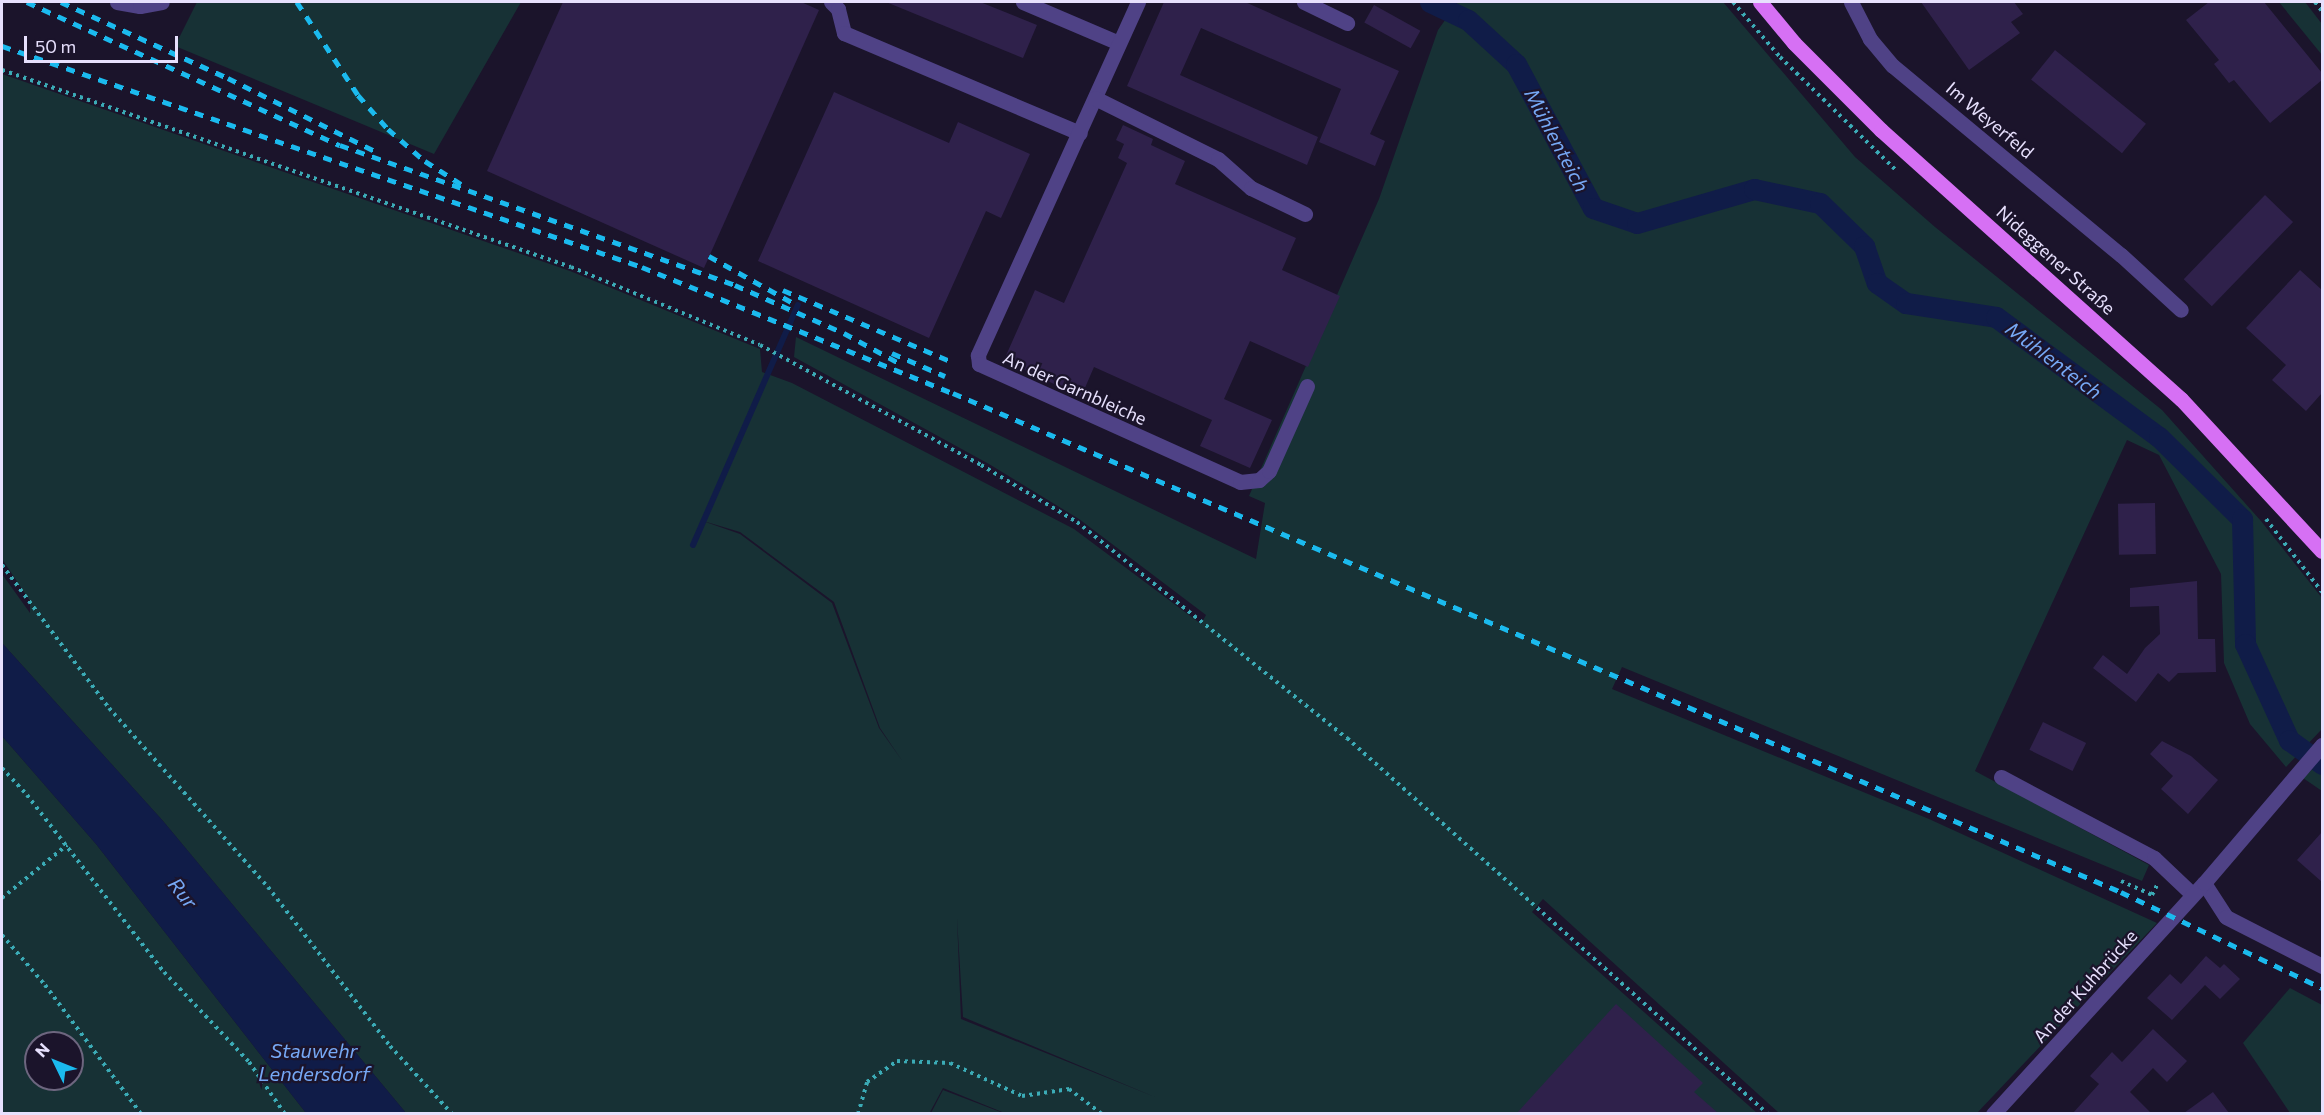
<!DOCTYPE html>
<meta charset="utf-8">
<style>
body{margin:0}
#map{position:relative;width:2324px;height:1115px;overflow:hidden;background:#1b142b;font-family:Commissioner,sans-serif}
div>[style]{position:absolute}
.green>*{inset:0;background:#173135}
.water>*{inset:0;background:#101c48}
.stream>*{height:6px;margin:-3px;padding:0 3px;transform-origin:3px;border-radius:3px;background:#101c48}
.canal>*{height:21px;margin:-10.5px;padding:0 10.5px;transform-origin:10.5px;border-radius:10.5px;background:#101c48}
.building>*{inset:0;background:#2f214b;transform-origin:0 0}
.path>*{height:4px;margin-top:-2px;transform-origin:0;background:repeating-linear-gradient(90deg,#3babb6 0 3px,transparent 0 7.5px)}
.minor>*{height:15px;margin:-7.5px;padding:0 7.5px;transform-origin:7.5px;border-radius:7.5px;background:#4f4286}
.major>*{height:15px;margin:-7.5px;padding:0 7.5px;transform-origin:7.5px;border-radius:7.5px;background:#d670f4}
.rail>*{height:4.5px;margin-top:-2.25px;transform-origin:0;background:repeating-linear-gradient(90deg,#1bbaee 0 9px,transparent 0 17px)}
span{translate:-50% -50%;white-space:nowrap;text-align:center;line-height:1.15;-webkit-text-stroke:4.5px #1b142b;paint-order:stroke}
.street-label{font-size:18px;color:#e7e0fd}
.water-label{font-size:20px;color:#76a8f5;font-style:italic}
.frame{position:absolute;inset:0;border:3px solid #e7e0fd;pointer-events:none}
.north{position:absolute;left:24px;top:1031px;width:60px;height:60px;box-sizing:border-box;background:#1b142b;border:2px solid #6d667f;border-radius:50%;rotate:313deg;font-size:16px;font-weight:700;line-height:24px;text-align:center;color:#e7e0fd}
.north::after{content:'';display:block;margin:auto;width:21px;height:27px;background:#1bbaee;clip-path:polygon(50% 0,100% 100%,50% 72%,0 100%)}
.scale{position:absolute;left:24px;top:36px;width:154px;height:27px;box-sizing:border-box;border:3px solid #e7e0fd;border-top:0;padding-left:8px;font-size:18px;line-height:21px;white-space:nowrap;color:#e7e0fd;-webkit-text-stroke:4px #1b142b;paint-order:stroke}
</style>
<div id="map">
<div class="green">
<div style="clip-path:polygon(197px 2px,521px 2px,434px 154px,175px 46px)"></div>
<div style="clip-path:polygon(evenodd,1458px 2px,1723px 2px,1855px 157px,1935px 227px,2162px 410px,2261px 521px,2322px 598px,2322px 729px,2286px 767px,2250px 724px,2224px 663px,2221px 574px,2159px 455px,2127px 440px,1975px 771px,2149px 865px,2142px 881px,1622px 667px,1612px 689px,1929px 819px,2157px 923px,1977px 1113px,1779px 1113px,1543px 899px,1532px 912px,1757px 1113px,1007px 1114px,943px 1088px,929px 1114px,406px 1113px,163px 821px,2px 643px,2px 574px,30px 613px,30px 601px,2px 559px,2px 74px,570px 271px,760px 349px,762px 372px,792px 383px,1074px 529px,1201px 624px,1206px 615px,1079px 519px,989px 464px,794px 357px,796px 337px,1256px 559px,1265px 503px,1249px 496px,1379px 199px,1438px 30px,1458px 2px,700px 520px,740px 532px,834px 602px,880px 728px,903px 762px,879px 728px,832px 603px,740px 534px,700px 520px,1458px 2px,957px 918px,963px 1017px,1155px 1097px,961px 1019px,957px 918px)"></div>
<div style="clip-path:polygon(2279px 2px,2305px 2px,2322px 24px,2322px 55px)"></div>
<div style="clip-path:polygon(evenodd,2px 736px,96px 844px,306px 1113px,2px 1113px,2px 736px,36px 1043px,72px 1043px,72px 1079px,36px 1079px,36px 1043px)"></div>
<div style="clip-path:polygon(2322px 760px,2322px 791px,2303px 778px)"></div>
<div style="clip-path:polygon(2290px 988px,2322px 1005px,2322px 1113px,2290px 1113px,2243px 1043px)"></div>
<div style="clip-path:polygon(943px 1090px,1003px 1113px,931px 1113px)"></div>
</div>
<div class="water">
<div style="clip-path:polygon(2px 643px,163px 821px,406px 1113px,306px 1113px,96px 844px,2px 736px)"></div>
</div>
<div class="stream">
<div style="left:693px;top:545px;width:262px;rotate:-66.4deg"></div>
</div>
<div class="canal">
<div style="left:1430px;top:2px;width:42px;rotate:25.3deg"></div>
<div style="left:1468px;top:20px;width:65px;rotate:42.5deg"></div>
<div style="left:1516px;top:64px;width:163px;rotate:61.9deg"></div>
<div style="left:1593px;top:208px;width:46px;rotate:18.8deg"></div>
<div style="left:1637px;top:223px;width:122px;rotate:-16.2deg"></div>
<div style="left:1754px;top:189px;width:67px;rotate:12deg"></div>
<div style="left:1820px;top:203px;width:62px;rotate:44.3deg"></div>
<div style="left:1864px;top:246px;width:39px;rotate:71deg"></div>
<div style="left:1877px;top:283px;width:35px;rotate:35deg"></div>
<div style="left:1906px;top:303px;width:91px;rotate:8.8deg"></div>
<div style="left:1996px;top:317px;width:202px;rotate:36.4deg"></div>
<div style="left:2159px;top:437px;width:117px;rotate:44.7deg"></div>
<div style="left:2242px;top:519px;width:125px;rotate:88.6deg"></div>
<div style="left:2245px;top:644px;width:106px;rotate:65.4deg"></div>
<div style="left:2289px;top:740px;width:41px;rotate:36deg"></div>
</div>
<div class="building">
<div style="clip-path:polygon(563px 2px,801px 2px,819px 10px,704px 268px,487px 171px)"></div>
<div style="clip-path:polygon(886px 2px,980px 2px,1037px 25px,1023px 58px)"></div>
<div style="clip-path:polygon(1164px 2px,1245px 2px,1399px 71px,1370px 134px,1385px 141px,1375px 166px,1319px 142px,1341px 89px,1201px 28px,1180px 75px,1318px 137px,1307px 165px,1127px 86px)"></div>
<div style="clip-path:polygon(1921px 2px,2014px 2px,2023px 14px,2011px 22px,2020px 33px,1969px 70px)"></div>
<div style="clip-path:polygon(2209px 2px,2264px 2px,2322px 73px,2322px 80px,2270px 123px,2234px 80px,2229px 83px,2214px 64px,2219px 60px,2186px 20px)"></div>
<div style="left:1374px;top:5px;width:53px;height:20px;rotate:29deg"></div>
<div style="left:2055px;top:50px;width:117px;height:38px;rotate:39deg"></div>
<div style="clip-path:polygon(834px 92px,949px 143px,958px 122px,1030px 154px,1001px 218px,986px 211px,929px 338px,758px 261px)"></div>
<div style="clip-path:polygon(1123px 125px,1153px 139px,1151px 145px,1185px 161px,1175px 184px,1296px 238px,1282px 270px,1340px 296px,1308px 367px,1250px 341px,1224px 399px,1272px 420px,1250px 468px,1200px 446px,1212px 420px,1094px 367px,1081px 397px,1004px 360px,1035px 290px,1064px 303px,1127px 163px,1118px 158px,1124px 144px,1116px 140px)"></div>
<div style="left:2265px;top:195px;width:39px;height:117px;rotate:44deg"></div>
<div style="clip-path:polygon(2300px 270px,2322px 290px,2322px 393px,2306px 411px,2272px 380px,2286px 365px,2246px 328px)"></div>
<div style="left:2155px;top:503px;width:51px;height:37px;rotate:89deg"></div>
<div style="clip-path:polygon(2197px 581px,2198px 639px,2215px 639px,2216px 672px,2178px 673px,2169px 682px,2158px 673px,2136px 702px,2093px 668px,2103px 655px,2127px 674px,2145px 648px,2160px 634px,2159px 606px,2130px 607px,2130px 588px)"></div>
<div style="left:2043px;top:722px;width:48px;height:31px;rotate:26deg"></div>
<div style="clip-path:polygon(2162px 741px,2191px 756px,2218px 780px,2188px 814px,2161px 789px,2173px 776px,2150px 754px)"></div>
<div style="clip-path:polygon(2322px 832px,2322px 882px,2297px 860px)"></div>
<div style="clip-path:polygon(2206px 956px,2220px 968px,2224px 964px,2240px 979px,2220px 999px,2205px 985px,2172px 1020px,2147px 998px,2170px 974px,2181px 984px)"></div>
<div style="clip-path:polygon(1616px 1004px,1703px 1083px,1694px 1092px,1718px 1113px,1517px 1113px)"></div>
<div style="clip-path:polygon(2153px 1029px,2187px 1061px,2167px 1082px,2153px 1068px,2130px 1092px,2151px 1113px,2073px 1113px,2099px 1084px,2090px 1076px,2112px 1052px,2122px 1062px)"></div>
<div style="clip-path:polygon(2213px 1092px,2229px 1113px,2184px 1113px)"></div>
</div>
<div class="path">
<div style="left:1733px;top:2px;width:72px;rotate:49.5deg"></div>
<div style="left:1780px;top:57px;width:163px;rotate:44.3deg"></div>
<div style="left:2315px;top:2px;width:11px;rotate:52deg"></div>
<div style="left:2px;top:70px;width:602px;rotate:19.1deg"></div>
<div style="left:571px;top:267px;width:204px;rotate:22.4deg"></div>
<div style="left:760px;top:345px;width:251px;rotate:28.5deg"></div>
<div style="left:981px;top:465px;width:112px;rotate:30.7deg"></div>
<div style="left:1077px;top:522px;width:346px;rotate:38.7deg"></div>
<div style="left:1347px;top:738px;width:564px;rotate:41.77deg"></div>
<div style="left:2266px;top:519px;width:92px;rotate:52.5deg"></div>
<div style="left:2px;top:565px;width:179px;rotate:53.2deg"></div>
<div style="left:109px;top:708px;width:239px;rotate:48.4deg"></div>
<div style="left:268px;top:887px;width:200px;rotate:52.5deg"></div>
<div style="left:390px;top:1046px;width:92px;rotate:47.6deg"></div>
<div style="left:2px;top:768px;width:37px;rotate:47deg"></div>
<div style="left:27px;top:795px;width:224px;rotate:52.3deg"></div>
<div style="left:164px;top:972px;width:124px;rotate:46.6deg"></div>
<div style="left:249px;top:1062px;width:63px;rotate:55.3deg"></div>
<div style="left:2121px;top:881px;width:34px;rotate:24deg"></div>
<div style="left:2152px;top:895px;width:13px;rotate:-63deg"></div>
<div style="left:2px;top:898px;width:84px;rotate:-39.2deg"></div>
<div style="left:2px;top:935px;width:66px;rotate:49.3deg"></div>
<div style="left:45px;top:985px;width:161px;rotate:53.3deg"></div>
<div style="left:858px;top:1114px;width:33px;rotate:-74deg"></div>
<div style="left:867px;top:1082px;width:37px;rotate:-35deg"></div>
<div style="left:897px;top:1061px;width:53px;rotate:2.2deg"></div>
<div style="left:950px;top:1063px;width:79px;rotate:24.6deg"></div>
<div style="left:1022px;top:1096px;width:48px;rotate:-8.5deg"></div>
<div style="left:1069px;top:1089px;width:41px;rotate:37.1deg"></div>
</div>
<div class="minor">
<div style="left:117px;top:2px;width:23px;rotate:10deg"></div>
<div style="left:140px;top:6px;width:22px;rotate:-10deg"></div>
<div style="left:831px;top:2px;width:10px;rotate:45deg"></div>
<div style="left:838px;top:9px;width:25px;rotate:76deg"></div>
<div style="left:844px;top:33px;width:256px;rotate:23deg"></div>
<div style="left:1023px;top:2px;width:104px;rotate:23.1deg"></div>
<div style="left:1138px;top:2px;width:388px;rotate:114.4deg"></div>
<div style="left:978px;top:355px;width:9px;rotate:84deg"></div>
<div style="left:979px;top:364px;width:286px;rotate:24.3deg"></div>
<div style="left:1240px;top:482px;width:19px;rotate:-6deg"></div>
<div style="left:1259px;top:480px;width:13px;rotate:-42deg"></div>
<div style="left:1269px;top:471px;width:93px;rotate:-65.9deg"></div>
<div style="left:1304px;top:2px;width:48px;rotate:26deg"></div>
<div style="left:1851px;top:2px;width:42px;rotate:62.8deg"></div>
<div style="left:1870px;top:39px;width:35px;rotate:50deg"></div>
<div style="left:1893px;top:66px;width:296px;rotate:39.7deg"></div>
<div style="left:2121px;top:255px;width:81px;rotate:42.5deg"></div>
<div style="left:1095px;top:98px;width:137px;rotate:26.4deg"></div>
<div style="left:1218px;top:159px;width:44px;rotate:41.3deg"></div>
<div style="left:1251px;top:188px;width:60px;rotate:25.7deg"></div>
<div style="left:2001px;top:777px;width:173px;rotate:27.9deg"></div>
<div style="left:2154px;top:858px;width:52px;rotate:43.5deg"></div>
<div style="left:2204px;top:883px;width:40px;rotate:57.1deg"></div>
<div style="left:2226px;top:917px;width:108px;rotate:27deg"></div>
<div style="left:1993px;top:1114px;width:313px;rotate:-47.6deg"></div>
<div style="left:2204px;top:883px;width:182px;rotate:-49.5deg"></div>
</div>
<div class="major">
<div style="left:1760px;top:2px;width:53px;rotate:50.3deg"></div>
<div style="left:1794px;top:43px;width:123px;rotate:45deg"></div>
<div style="left:1881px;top:130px;width:403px;rotate:41.9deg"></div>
<div style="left:2181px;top:399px;width:207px;rotate:47.2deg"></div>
</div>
<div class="rail">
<div style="left:27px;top:2px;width:344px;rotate:24.6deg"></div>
<div style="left:340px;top:145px;width:419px;rotate:19.5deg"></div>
<div style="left:735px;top:285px;width:119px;rotate:23.8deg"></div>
<div style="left:844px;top:333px;width:63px;rotate:28.6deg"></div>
<div style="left:61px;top:2px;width:183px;rotate:24.5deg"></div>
<div style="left:228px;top:78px;width:164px;rotate:26.4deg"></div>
<div style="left:297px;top:2px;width:111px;rotate:56.7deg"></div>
<div style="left:358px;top:95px;width:45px;rotate:48.6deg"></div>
<div style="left:388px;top:129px;width:49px;rotate:40.9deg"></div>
<div style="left:425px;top:161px;width:43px;rotate:32.6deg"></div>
<div style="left:2px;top:46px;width:677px;rotate:19.05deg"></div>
<div style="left:642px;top:267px;width:336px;rotate:22.1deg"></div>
<div style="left:953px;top:393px;width:1270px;rotate:23.13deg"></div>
<div style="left:2121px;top:892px;width:223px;rotate:25.5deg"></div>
<div style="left:709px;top:256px;width:96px;rotate:29.2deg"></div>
<div style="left:783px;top:290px;width:181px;rotate:23deg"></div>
<div style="left:892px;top:353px;width:58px;rotate:23.5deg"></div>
</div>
<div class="street-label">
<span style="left:1990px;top:120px;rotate:40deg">Im Weyerfeld</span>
<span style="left:2056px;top:260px;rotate:42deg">Nideggener Straße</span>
<span style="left:1075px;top:388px;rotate:24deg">An der Garnbleiche</span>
<span style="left:2085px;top:986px;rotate:-48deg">An der Kuhbrücke</span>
</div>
<div class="water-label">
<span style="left:1557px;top:140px;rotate:62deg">Mühlenteich</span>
<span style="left:2054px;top:360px;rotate:37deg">Mühlenteich</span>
<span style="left:183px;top:893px;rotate:52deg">Rur</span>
<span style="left:314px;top:1062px">Stauwehr<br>Lendersdorf</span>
</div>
<div class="frame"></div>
<div class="north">N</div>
<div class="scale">50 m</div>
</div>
